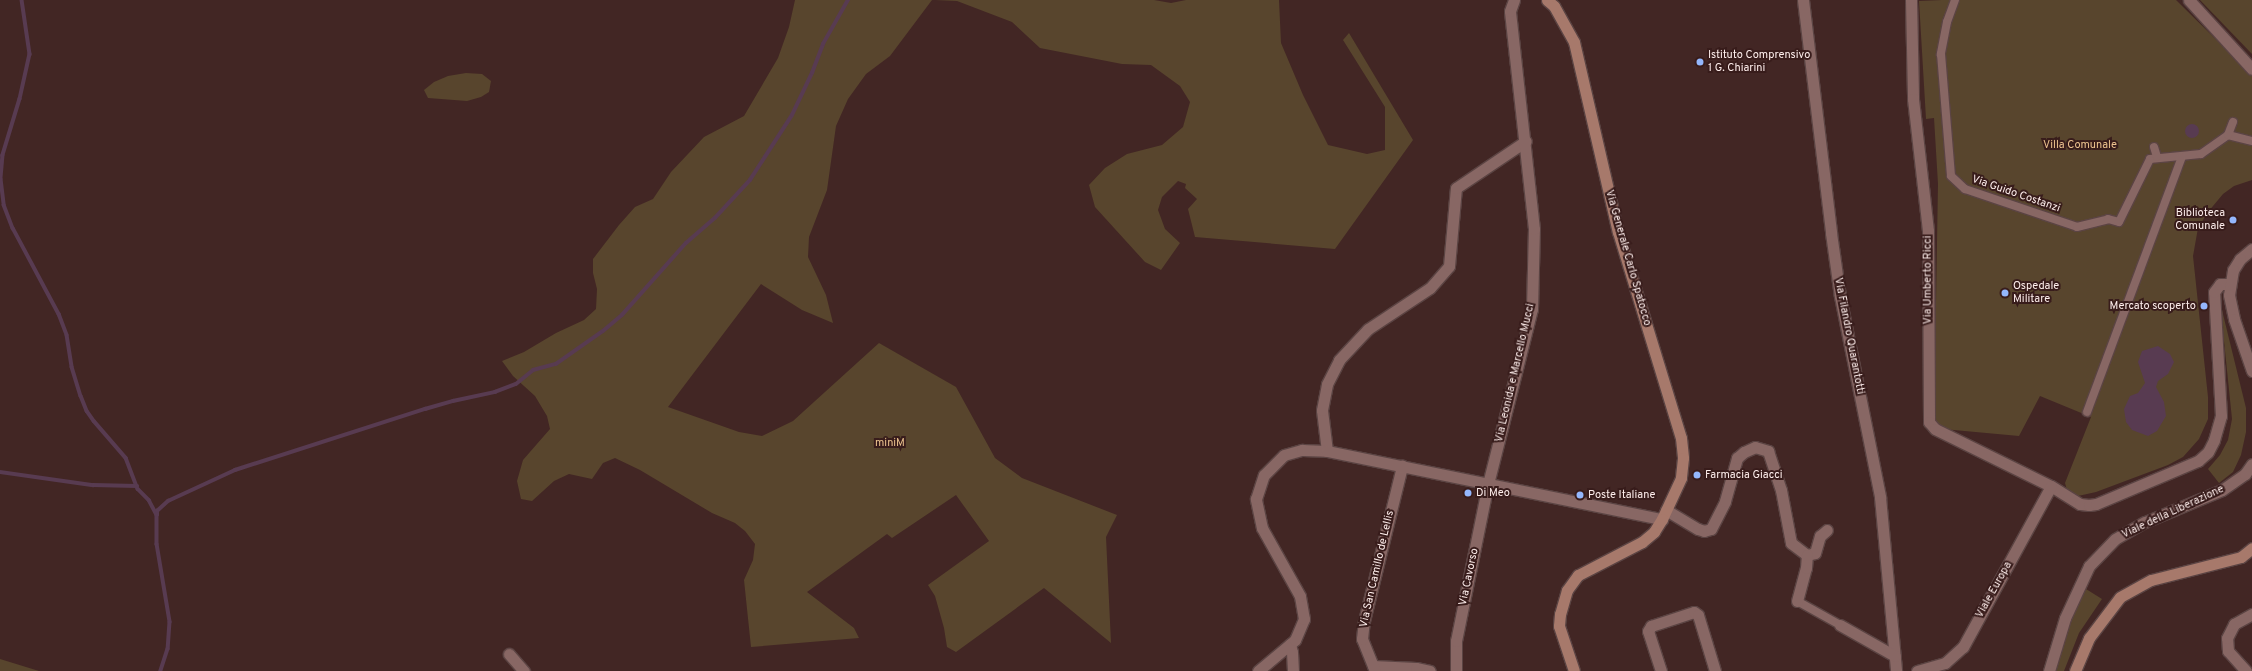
<!DOCTYPE html>
<style>
body{margin:0}
#map{position:relative;width:2252px;height:671px;overflow:hidden;background:#422624;font-family:Overpass,sans-serif}
div>[style]{position:absolute}
.green>*{inset:0;background:#58452d}
.water>*{inset:0;background:#583b51}
.round{border-radius:50%}
.stream>*{height:3.5px;margin:-1.75px;padding:0 1.75px;transform-origin:1.75px;border-radius:1.75px;background:#583b51}
.roads{filter:drop-shadow(1px 0 #5b4443) drop-shadow(-1px 0 #5b4443) drop-shadow(0 1px #5b4443) drop-shadow(0 -1px #5b4443)}
.pedestrian>*{height:8px;margin:-4px;padding:0 4px;transform-origin:4px;border-radius:4px;background:#886764}
.minor>*{height:11px;margin:-5.5px;padding:0 5.5px;transform-origin:5.5px;border-radius:5.5px;background:#886764}
.tertiary>*{height:11px;margin:-5.5px;padding:0 5.5px;transform-origin:5.5px;border-radius:5.5px;background:#886764}
.secondary>*{height:11px;margin:-5.5px;padding:0 5.5px;transform-origin:5.5px;border-radius:5.5px;background:#a7796b}
.dots>*{width:11px;height:11px;translate:-50% -50%;box-sizing:border-box;border:2px solid #381c1b;border-radius:50%}
span{translate:-50% -50%;white-space:nowrap;text-align:center;line-height:1.15;-webkit-text-stroke:4px #381c1b;paint-order:stroke}
.poi-label{font-size:11px;color:#feeeec}
.left{translate:0 -50%;text-align:left}
.right{translate:-100% -50%;text-align:right}
.park-label{font-size:11px;color:#edc38f}
.street-label{font-size:11px;color:#feeeec}
</style>
<div id="map">
<div class="green">
<div style="clip-path:polygon(795px 0,932px 0,890px 56px,866px 74px,848px 99px,836px 126px,827px 190px,809px 237px,808px 257px,826px 295px,833px 323px,802px 310px,761px 284px,668px 407px,739px 432px,762px 436px,793px 421px,879px 343px,956px 387px,995px 458px,1022px 478px,1117px 515px,1106px 537px,1111px 643px,1044px 588px,956px 652px,947px 647px,944px 628px,935px 596px,928px 585px,989px 541px,956px 495px,892px 538px,887px 534px,807px 592px,854px 628px,859px 638px,751px 647px,744px 580px,753px 560px,755px 544px,745px 531px,735px 523px,712px 513px,640px 470px,615px 458px,603px 463px,592px 479px,569px 474px,554px 481px,532px 501px,521px 499px,517px 481px,523px 460px,550px 429px,547px 416px,535px 396px,513px 376px,502px 361px,524px 352px,556px 333px,584px 320px,596px 309px,597px 289px,593px 273px,593px 259px,619px 225px,635px 207px,653px 199px,671px 172px,704px 137px,744px 116px,778px 58px,789px 27px)"></div>
<div style="clip-path:polygon(935px 0,1154px 0,1171px 3px,1186px 0,1279px 0,1281px 43px,1303px 95px,1328px 145px,1367px 154px,1385px 150px,1385px 107px,1343px 40px,1349px 33px,1413px 140px,1335px 249px,1195px 237px,1188px 209px,1197px 199px,1185px 188px,1186px 184px,1178px 181px,1162px 197px,1158px 210px,1165px 229px,1180px 243px,1161px 270px,1145px 262px,1095px 207px,1089px 185px,1105px 168px,1127px 154px,1162px 145px,1183px 127px,1190px 102px,1180px 86px,1151px 65px,1122px 64px,1040px 48px,1012px 22px,957px 1px)"></div>
<div style="clip-path:polygon(1942px 0,2176px 0,2252px 75px,2252px 180px,2234px 186px,2223px 194px,2208px 212px,2198px 228px,2193px 256px,2208px 397px,2208px 419px,2199px 439px,2183px 457px,2168px 465px,2096px 492px,2078px 496px,2067px 490px,2065px 483px,2091px 417px,2040px 396px,2019px 436px,1943px 429px,1934px 420px,1938px 184px,1934px 118px,1926px 119px,1919px 1px)"></div>
<div style="clip-path:polygon(2200px 0,2252px 0,2252px 54px)"></div>
<div style="clip-path:polygon(466px 73px,482px 74px,491px 81px,489px 92px,481px 97px,467px 101px,428px 98px,424px 90px,434px 82px,448px 76px)"></div>
<div style="clip-path:polygon(2220px 302px,2246px 408px,2246px 432px,2241px 455px,2233px 472px,2219px 483px,2208px 469px,2220px 455px,2228px 440px,2232px 419px)"></div>
<div style="clip-path:polygon(2086px 589px,2102px 599px,2079px 633px,2064px 671px,2055px 671px,2070px 621px)"></div>
<div style="clip-path:polygon(0 659px,39px 671px,0 671px)"></div>
</div>
<div class="water">
<div class="round" style="left:2185px;top:124px;width:14px;height:14px"></div>
<div style="clip-path:polygon(2158px 346px,2170px 354px,2174px 362px,2168px 374px,2158px 381px,2156px 387px,2164px 402px,2166px 416px,2157px 431px,2148px 436px,2132px 430px,2126px 422px,2124px 409px,2130px 396px,2138px 393px,2145px 383px,2138px 362px,2142px 351px)"></div>
</div>
<div class="stream">
<div style="left:22px;top:0;width:55px;rotate:81.6deg"></div>
<div style="left:30px;top:54px;width:46px;rotate:102.5deg"></div>
<div style="left:20px;top:99px;width:59px;rotate:106.9deg"></div>
<div style="left:3px;top:155px;width:24px;rotate:95deg"></div>
<div style="left:1px;top:179px;width:26px;rotate:83deg"></div>
<div style="left:4px;top:205px;width:25px;rotate:69deg"></div>
<div style="left:13px;top:228px;width:98px;rotate:61.9deg"></div>
<div style="left:59px;top:314px;width:22px;rotate:69deg"></div>
<div style="left:67px;top:335px;width:32px;rotate:81deg"></div>
<div style="left:72px;top:367px;width:30px;rotate:73deg"></div>
<div style="left:81px;top:396px;width:16px;rotate:68deg"></div>
<div style="left:87px;top:411px;width:12px;rotate:55deg"></div>
<div style="left:94px;top:421px;width:49px;rotate:49.1deg"></div>
<div style="left:126px;top:458px;width:33px;rotate:69deg"></div>
<div style="left:138px;top:489px;width:16px;rotate:45deg"></div>
<div style="left:149px;top:500px;width:17px;rotate:62deg"></div>
<div style="left:157px;top:515px;width:29px;rotate:90deg"></div>
<div style="left:157px;top:544px;width:79px;rotate:80.5deg"></div>
<div style="left:170px;top:622px;width:27px;rotate:94deg"></div>
<div style="left:168px;top:649px;width:23px;rotate:108deg"></div>
<div style="left:0;top:472px;width:94px;rotate:8deg"></div>
<div style="left:93px;top:485px;width:44px;rotate:1.3deg"></div>
<div style="left:157px;top:515px;width:4px;rotate:-90deg"></div>
<div style="left:157px;top:511px;width:15px;rotate:-42deg"></div>
<div style="left:168px;top:501px;width:74px;rotate:-24.8deg"></div>
<div style="left:235px;top:470px;width:200px;rotate:-17.8deg"></div>
<div style="left:425px;top:409px;width:29px;rotate:-16deg"></div>
<div style="left:453px;top:401px;width:43px;rotate:-12.1deg"></div>
<div style="left:495px;top:392px;width:22px;rotate:-21deg"></div>
<div style="left:516px;top:384px;width:22px;rotate:-39deg"></div>
<div style="left:533px;top:370px;width:24px;rotate:-15deg"></div>
<div style="left:556px;top:364px;width:57px;rotate:-35.1deg"></div>
<div style="left:603px;top:331px;width:25px;rotate:-40deg"></div>
<div style="left:622px;top:315px;width:96px;rotate:-48.4deg"></div>
<div style="left:686px;top:243px;width:38px;rotate:-41deg"></div>
<div style="left:715px;top:218px;width:52px;rotate:-47.4deg"></div>
<div style="left:750px;top:180px;width:77px;rotate:-57.1deg"></div>
<div style="left:792px;top:115px;width:47px;rotate:-64.5deg"></div>
<div style="left:812px;top:73px;width:31px;rotate:-69deg"></div>
<div style="left:823px;top:44px;width:51px;rotate:-60.4deg"></div>
</div>
<div class="roads">
<div class="pedestrian">
<div style="left:1955px;top:0;width:23px;rotate:110deg"></div>
<div style="left:1947px;top:22px;width:33px;rotate:101deg"></div>
<div style="left:1941px;top:54px;width:122px;rotate:85.3deg"></div>
<div style="left:1951px;top:176px;width:19px;rotate:43deg"></div>
<div style="left:1965px;top:189px;width:118px;rotate:18.7deg"></div>
<div style="left:2077px;top:227px;width:32px;rotate:-14deg"></div>
<div style="left:2108px;top:219px;width:11px;rotate:15deg"></div>
<div style="left:2119px;top:222px;width:70px;rotate:-63.8deg"></div>
<div style="left:2150px;top:159px;width:51px;rotate:-5.6deg"></div>
<div style="left:2201px;top:154px;width:33px;rotate:-35deg"></div>
<div style="left:2228px;top:135px;width:25px;rotate:14deg"></div>
<div style="left:2228px;top:135px;width:14px;rotate:-69deg"></div>
<div style="left:2154px;top:147px;width:10px;rotate:73deg"></div>
<div style="left:2087px;top:412px;width:272px;rotate:-69.6deg"></div>
<div style="left:1797px;top:601px;width:49px;rotate:29.2deg"></div>
</div>
<div class="minor">
<div style="left:1803px;top:0;width:235px;rotate:83.1deg"></div>
<div style="left:1831px;top:233px;width:64px;rotate:81.9deg"></div>
<div style="left:1840px;top:296px;width:205px;rotate:78.7deg"></div>
<div style="left:1880px;top:497px;width:175px;rotate:84.7deg"></div>
<div style="left:2189px;top:0;width:93px;rotate:47.6deg"></div>
<div style="left:1327px;top:451px;width:41px;rotate:-97deg"></div>
<div style="left:1322px;top:410px;width:26px;rotate:-79deg"></div>
<div style="left:1327px;top:384px;width:27px;rotate:-63deg"></div>
<div style="left:1339px;top:360px;width:42px;rotate:-46.9deg"></div>
<div style="left:1368px;top:329px;width:74px;rotate:-33.5deg"></div>
<div style="left:1430px;top:288px;width:29px;rotate:-49deg"></div>
<div style="left:1449px;top:266px;width:78px;rotate:-84.9deg"></div>
<div style="left:1456px;top:188px;width:84px;rotate:-33.9deg"></div>
<div style="left:1666px;top:510px;width:37px;rotate:31deg"></div>
<div style="left:1698px;top:529px;width:6px;rotate:18deg"></div>
<div style="left:1704px;top:531px;width:7px;rotate:-16deg"></div>
<div style="left:1711px;top:529px;width:31px;rotate:-63deg"></div>
<div style="left:1725px;top:501px;width:45px;rotate:-74.4deg"></div>
<div style="left:1737px;top:458px;width:9px;rotate:-41deg"></div>
<div style="left:1744px;top:452px;width:12px;rotate:-24deg"></div>
<div style="left:1755px;top:447px;width:14px;rotate:17deg"></div>
<div style="left:1768px;top:451px;width:41px;rotate:71.6deg"></div>
<div style="left:1781px;top:490px;width:54px;rotate:79.3deg"></div>
<div style="left:1791px;top:543px;width:20px;rotate:37deg"></div>
<div style="left:1807px;top:555px;width:8px;rotate:-14deg"></div>
<div style="left:1815px;top:553px;width:18px;rotate:-74deg"></div>
<div style="left:1820px;top:536px;width:9px;rotate:-41deg"></div>
<div style="left:1797px;top:601px;width:34px;rotate:-75deg"></div>
<div style="left:1806px;top:568px;width:13px;rotate:-86deg"></div>
<div style="left:1840px;top:625px;width:63px;rotate:29.4deg"></div>
<div style="left:1290px;top:644px;width:8px;rotate:76deg"></div>
<div style="left:1292px;top:652px;width:19px;rotate:87deg"></div>
<div style="left:509px;top:654px;width:23px;rotate:49deg"></div>
<div style="left:1373px;top:666px;width:43px;rotate:2.7deg"></div>
<div style="left:1416px;top:668px;width:14px;rotate:12deg"></div>
<div style="left:1375px;top:671px;width:35px;rotate:-112deg"></div>
<div style="left:1362px;top:639px;width:18px;rotate:-84deg"></div>
<div style="left:1364px;top:621px;width:160px;rotate:-76.2deg"></div>
<div style="left:1456px;top:671px;width:30px;rotate:-90deg"></div>
<div style="left:1456px;top:641px;width:160px;rotate:-78.5deg"></div>
<div style="left:1488px;top:484px;width:180px;rotate:-75.9deg"></div>
<div style="left:1532px;top:309px;width:80px;rotate:-88.6deg"></div>
<div style="left:1534px;top:229px;width:219px;rotate:-96.3deg"></div>
<div style="left:1510px;top:11px;width:12px;rotate:-70deg"></div>
<div style="left:1661px;top:671px;width:42px;rotate:-108deg"></div>
<div style="left:1648px;top:631px;width:6px;rotate:-59deg"></div>
<div style="left:1651px;top:626px;width:45px;rotate:-18deg"></div>
<div style="left:1694px;top:612px;width:5px;rotate:37deg"></div>
<div style="left:1698px;top:615px;width:59px;rotate:73.1deg"></div>
<div style="left:2246px;top:671px;width:27px;rotate:-132deg"></div>
<div style="left:2228px;top:651px;width:13px;rotate:-94deg"></div>
<div style="left:2227px;top:638px;width:16px;rotate:-63deg"></div>
<div style="left:2234px;top:624px;width:21px;rotate:-29deg"></div>
</div>
<div class="tertiary">
<div style="left:1911px;top:0;width:99px;rotate:88.8deg"></div>
<div style="left:1913px;top:99px;width:133px;rotate:83.5deg"></div>
<div style="left:1928px;top:231px;width:191px;rotate:89.7deg"></div>
<div style="left:1929px;top:422px;width:9px;rotate:49deg"></div>
<div style="left:1935px;top:429px;width:129px;rotate:26.2deg"></div>
<div style="left:2051px;top:486px;width:34px;rotate:32deg"></div>
<div style="left:2080px;top:504px;width:9px;rotate:6deg"></div>
<div style="left:2089px;top:505px;width:7px;rotate:-8deg"></div>
<div style="left:2096px;top:504px;width:111px;rotate:-22.9deg"></div>
<div style="left:2198px;top:461px;width:13px;rotate:-42deg"></div>
<div style="left:2208px;top:452px;width:13px;rotate:-63deg"></div>
<div style="left:2214px;top:440px;width:25px;rotate:-74deg"></div>
<div style="left:2221px;top:416px;width:124px;rotate:-93.2deg"></div>
<div style="left:2214px;top:292px;width:10px;rotate:-53deg"></div>
<div style="left:2220px;top:284px;width:10px"></div>
<div style="left:2252px;top:249px;width:16px;rotate:140deg"></div>
<div style="left:2240px;top:259px;width:13px;rotate:122deg"></div>
<div style="left:2233px;top:270px;width:25px;rotate:99deg"></div>
<div style="left:2229px;top:295px;width:25px;rotate:78deg"></div>
<div style="left:2234px;top:319px;width:55px;rotate:70.9deg"></div>
<div style="left:1258px;top:671px;width:48px;rotate:-40deg"></div>
<div style="left:1295px;top:640px;width:23px;rotate:-67deg"></div>
<div style="left:1304px;top:619px;width:23px;rotate:-100deg"></div>
<div style="left:1300px;top:596px;width:78px;rotate:-119.2deg"></div>
<div style="left:1262px;top:528px;width:30px;rotate:-102deg"></div>
<div style="left:1256px;top:499px;width:25px;rotate:-72deg"></div>
<div style="left:1264px;top:475px;width:28px;rotate:-45deg"></div>
<div style="left:1284px;top:455px;width:19px;rotate:-16deg"></div>
<div style="left:1302px;top:450px;width:25px;rotate:2deg"></div>
<div style="left:1327px;top:451px;width:342px;rotate:11.5deg"></div>
<div style="left:1917px;top:671px;width:29px;rotate:-16deg"></div>
<div style="left:1945px;top:663px;width:24px;rotate:-42deg"></div>
<div style="left:1963px;top:647px;width:183px;rotate:-61.3deg"></div>
<div style="left:2049px;top:671px;width:55px;rotate:-73.2deg"></div>
<div style="left:2065px;top:618px;width:57px;rotate:-65.2deg"></div>
<div style="left:2089px;top:566px;width:37px;rotate:-46deg"></div>
<div style="left:2115px;top:539px;width:34px;rotate:-30deg"></div>
<div style="left:2145px;top:522px;width:83px;rotate:-22.6deg"></div>
<div style="left:2222px;top:490px;width:28px;rotate:-35deg"></div>
<div style="left:2245px;top:474px;width:12px;rotate:-55deg"></div>
</div>
<div class="secondary">
<div style="left:1547px;top:0;width:9px;rotate:41deg"></div>
<div style="left:1554px;top:6px;width:41px;rotate:60.9deg"></div>
<div style="left:1574px;top:42px;width:195px;rotate:77deg"></div>
<div style="left:1618px;top:232px;width:215px;rotate:73deg"></div>
<div style="left:1681px;top:438px;width:20px;rotate:84deg"></div>
<div style="left:1683px;top:458px;width:20px;rotate:96deg"></div>
<div style="left:1681px;top:478px;width:45px;rotate:114.9deg"></div>
<div style="left:1662px;top:519px;width:15px;rotate:122deg"></div>
<div style="left:1654px;top:532px;width:16px;rotate:140deg"></div>
<div style="left:1642px;top:542px;width:72px;rotate:152.7deg"></div>
<div style="left:1578px;top:575px;width:19px;rotate:126deg"></div>
<div style="left:1567px;top:590px;width:25px;rotate:106deg"></div>
<div style="left:1560px;top:614px;width:12px;rotate:95deg"></div>
<div style="left:1559px;top:626px;width:47px;rotate:71.6deg"></div>
<div style="left:2075px;top:671px;width:36px;rotate:-67deg"></div>
<div style="left:2089px;top:638px;width:51px;rotate:-52.9deg"></div>
<div style="left:2120px;top:597px;width:35px;rotate:-29deg"></div>
<div style="left:2151px;top:580px;width:93px;rotate:-14.3deg"></div>
<div style="left:2241px;top:557px;width:14px;rotate:-39deg"></div>
</div>
</div>
<div class="dots">
<div style="left:1700px;top:62px;background:#94b7fd"></div>
<div style="left:2233px;top:220px;background:#94b7fd"></div>
<div style="left:2005px;top:293px;background:#94b7fd"></div>
<div style="left:2204px;top:306px;background:#94b7fd"></div>
<div style="left:1697px;top:475px;background:#94b7fd"></div>
<div style="left:1468px;top:493px;background:#94b7fd"></div>
<div style="left:1580px;top:495px;background:#94b7fd"></div>
</div>
<div class="poi-label">
<span class="left" style="left:1708px;top:62px">Istituto Comprensivo<br>1 G. Chiarini</span>
<span class="right" style="left:2225px;top:220px">Biblioteca<br>Comunale</span>
<span class="left" style="left:2013px;top:293px">Ospedale<br>Militare</span>
<span class="right" style="left:2196px;top:306px">Mercato scoperto</span>
<span class="left" style="left:1705px;top:475px">Farmacia Giacci</span>
<span class="left" style="left:1476px;top:493px">Di Meo</span>
<span class="left" style="left:1588px;top:495px">Poste Italiane</span>
</div>
<div class="park-label">
<span style="left:2080px;top:145px">Villa Comunale</span>
<span style="left:890px;top:443px">miniM</span>
</div>
<div class="street-label">
<span style="left:2016px;top:194px;rotate:19deg">Via Guido Costanzi</span>
<span style="left:1628px;top:258px;rotate:74deg">Via Generale Carlo Spatocco</span>
<span style="left:1928px;top:280px;rotate:-90deg">Via Umberto Ricci</span>
<span style="left:1849px;top:336px;rotate:79deg">Via Filandro Quarantotti</span>
<span style="left:1515px;top:373px;rotate:-77deg">Via Leonida e Marcello Mucci</span>
<span style="left:2173px;top:512px;rotate:-25deg">Viale della Liberazione</span>
<span style="left:1377px;top:569px;rotate:-77deg">Via San Camillo de Lellis</span>
<span style="left:1469px;top:577px;rotate:-78deg">Via Cavorso</span>
<span style="left:1994px;top:590px;rotate:-61deg">Viale Europa</span>
</div>
</div>
